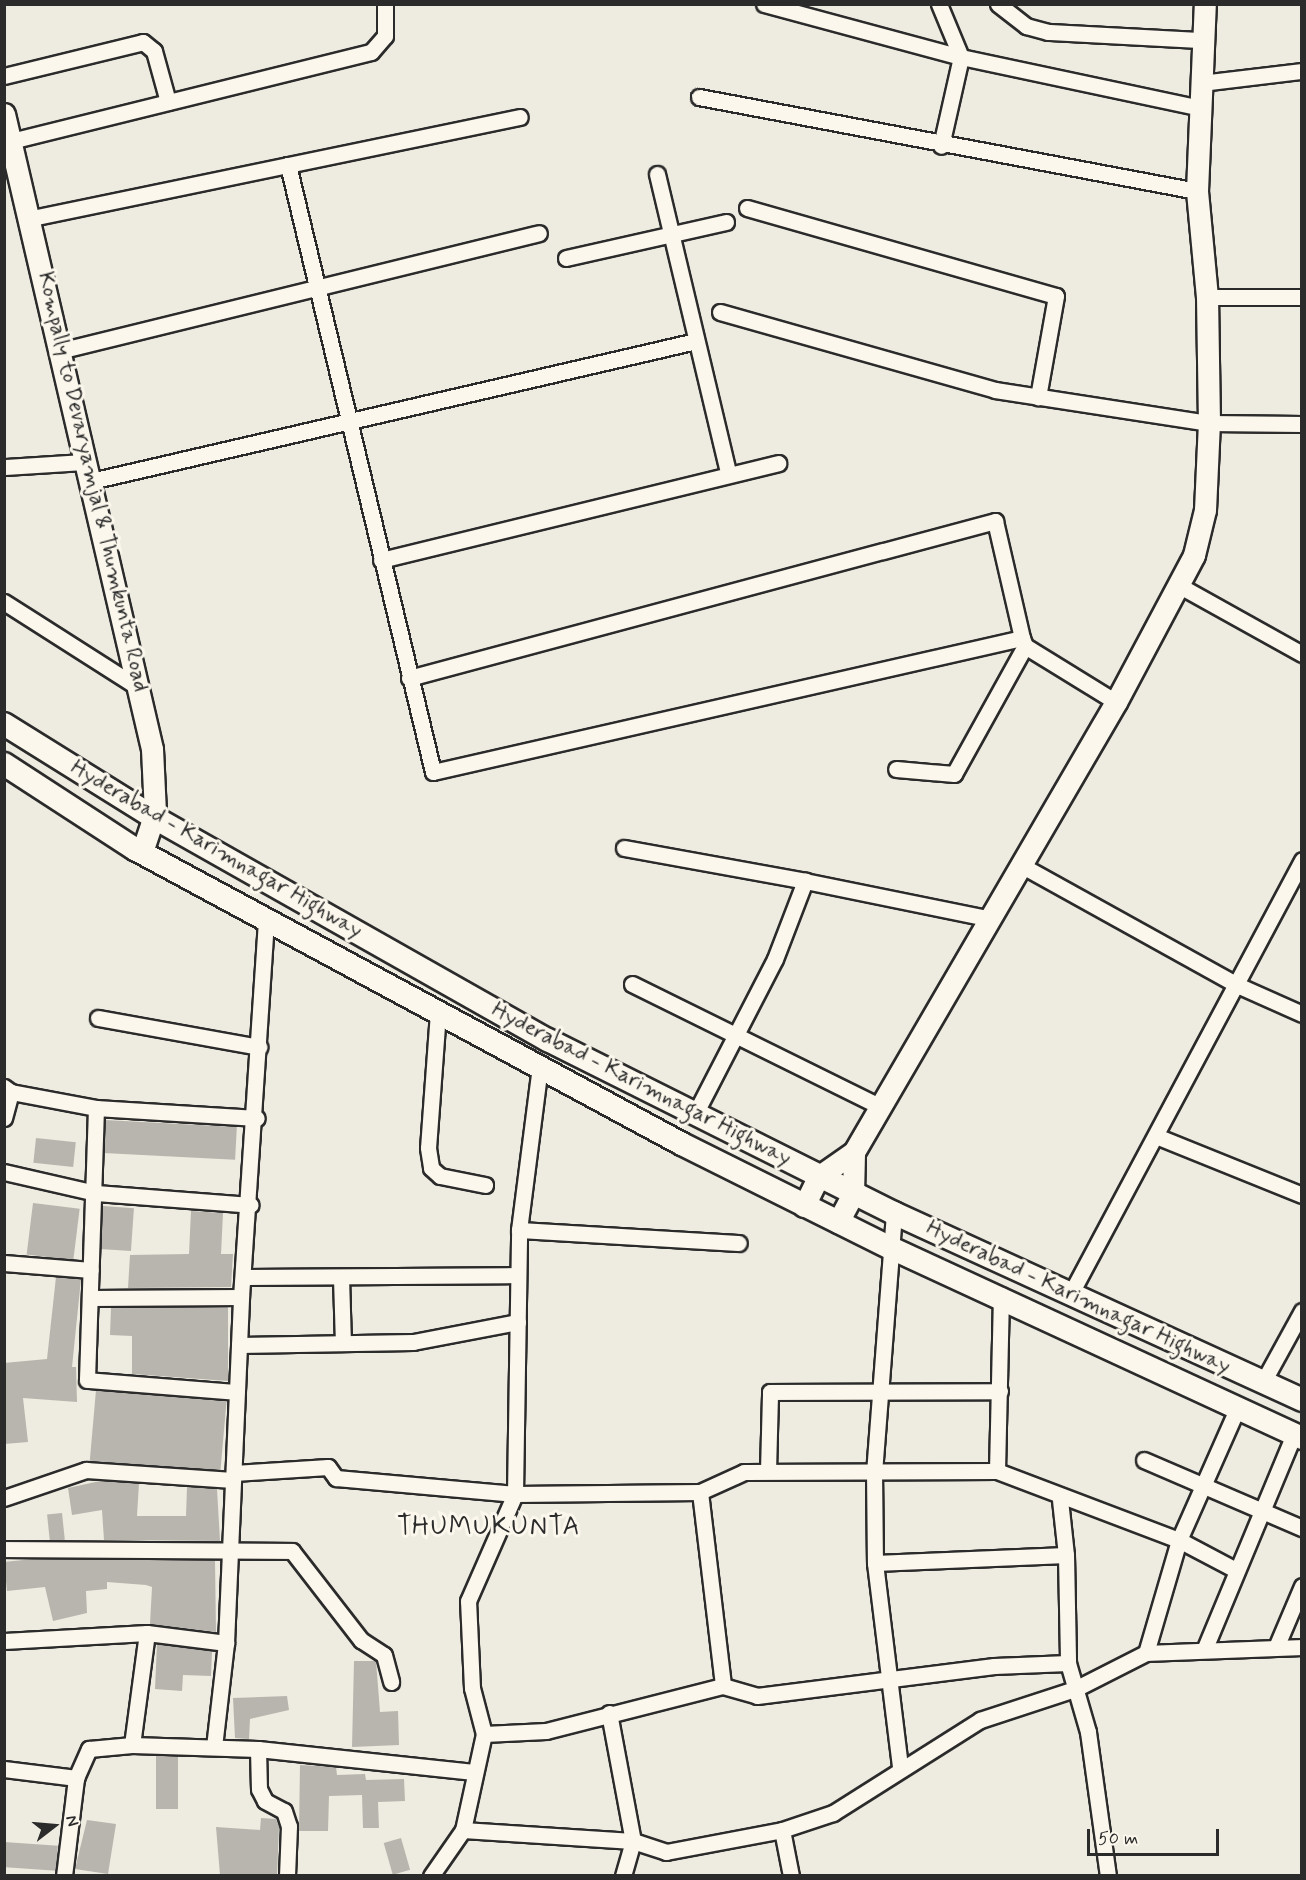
<!DOCTYPE html>
<style>
body{margin:0}
#map{position:relative;width:1306px;height:1880px;overflow:hidden;background:#eeebe0;font-family:Mynerve,sans-serif}
div>[style]{position:absolute}
.building>*{inset:0;background:#b8b5ae;transform-origin:0 0}
.roads{filter:drop-shadow(2px 0 #2b2b2b) drop-shadow(-2px 0 #2b2b2b) drop-shadow(0 2px #2b2b2b) drop-shadow(0 -2px #2b2b2b)}
.street>*{height:15px;margin:-7.5px;padding:0 7.5px;transform-origin:7.5px;border-radius:7.5px;background:#fbf7ec}
.secondary>*{height:21px;margin:-10.5px;padding:0 10.5px;transform-origin:10.5px;border-radius:10.5px;background:#fbf7ec}
.primary>*{height:22px;margin:-11px;padding:0 11px;transform-origin:11px;border-radius:11px;background:#fbf7ec}
span{translate:-50% -50%;white-space:nowrap;text-align:center;line-height:1.15;-webkit-text-stroke:6px #fbf7ec;paint-order:stroke}
.street-label{font-size:22px;color:#2b2b2b}
.quarter-label{font-size:26px;color:#2b2b2b;letter-spacing:1.5px}
.frame{position:absolute;inset:0;border:6px solid #2b2b2b;pointer-events:none}
.north{position:absolute;left:24px;top:1796px;width:60px;height:60px;-webkit-text-stroke:4px #fbf7ec;paint-order:stroke;rotate:74deg;font-size:16px;font-weight:700;line-height:24px;text-align:center;color:#2b2b2b}
.north::after{content:'';display:block;margin:auto;width:21px;height:27px;background:#2b2b2b;clip-path:polygon(50% 0,100% 100%,50% 72%,0 100%)}
.scale{position:absolute;left:1087px;top:1829px;width:132px;height:27px;box-sizing:border-box;border:3px solid #2b2b2b;border-top:0;padding-left:8px;font-size:18px;line-height:21px;white-space:nowrap;color:#2b2b2b;-webkit-text-stroke:4px #fbf7ec;paint-order:stroke}
</style>
<div id="map">
<div class="building">
<div style="left:105px;top:1120px;width:132px;height:33px;rotate:3deg"></div>
<div style="left:36px;top:1138px;width:40px;height:25px;rotate:6deg"></div>
<div style="left:33px;top:1203px;width:47px;height:52px;rotate:7deg"></div>
<div style="left:103px;top:1206px;width:31px;height:43px;rotate:4deg"></div>
<div style="clip-path:polygon(191px 1211px,223px 1213px,221px 1254px,233px 1254px,231px 1287px,128px 1288px,130px 1255px,189px 1254px)"></div>
<div style="clip-path:polygon(56px 1277px,81px 1279px,72px 1367px,76px 1367px,77px 1402px,23px 1398px,28px 1442px,4px 1444px,4px 1363px,47px 1359px)"></div>
<div style="clip-path:polygon(228px 1307px,228px 1381px,132px 1374px,132px 1336px,110px 1335px,111px 1308px)"></div>
<div style="left:96px;top:1390px;width:131px;height:71px;rotate:5deg"></div>
<div style="clip-path:polygon(100px 1481px,139px 1483px,137px 1516px,186px 1516px,187px 1487px,217px 1489px,220px 1541px,104px 1540px,102px 1510px,72px 1515px,68px 1488px)"></div>
<div style="left:62px;top:1513px;width:27px;height:15px;rotate:84deg"></div>
<div style="clip-path:polygon(33px 1559px,215px 1560px,216px 1632px,150px 1624px,152px 1587px,146px 1585px,107px 1582px,107px 1589px,86px 1591px,87px 1613px,53px 1621px,45px 1587px,7px 1591px,4px 1562px)"></div>
<div style="clip-path:polygon(157px 1644px,212px 1651px,211px 1676px,183px 1675px,182px 1691px,155px 1689px)"></div>
<div style="clip-path:polygon(354px 1661px,376px 1661px,380px 1712px,398px 1711px,399px 1745px,352px 1747px)"></div>
<div style="clip-path:polygon(287px 1696px,289px 1710px,250px 1719px,249px 1739px,235px 1738px,233px 1698px)"></div>
<div style="left:156px;top:1756px;width:22px;height:53px"></div>
<div style="clip-path:polygon(300px 1765px,336px 1767px,337px 1775px,365px 1774px,366px 1780px,404px 1779px,405px 1801px,378px 1802px,379px 1828px,363px 1828px,362px 1795px,329px 1796px,328px 1831px,299px 1831px)"></div>
<div style="clip-path:polygon(261px 1818px,276px 1819px,279px 1827px,277px 1875px,220px 1875px,216px 1827px,260px 1830px)"></div>
<div style="clip-path:polygon(87px 1820px,116px 1824px,108px 1874px,75px 1869px)"></div>
<div style="left:401px;top:1838px;width:33px;height:18px;rotate:74deg"></div>
<div style="left:4px;top:1842px;width:54px;height:25px;rotate:4deg"></div>
</div>
<div class="roads">
<div class="street">
<div style="left:764px;top:4px;width:204px;rotate:15.1deg"></div>
<div style="left:961px;top:57px;width:244px;rotate:12deg"></div>
<div style="left:939px;top:4px;width:57px;rotate:67.5deg"></div>
<div style="left:961px;top:57px;width:91px;rotate:102.7deg"></div>
<div style="left:998px;top:4px;width:36px;rotate:38deg"></div>
<div style="left:1026px;top:26px;width:23px;rotate:15deg"></div>
<div style="left:1048px;top:32px;width:153px;rotate:3deg"></div>
<div style="left:4px;top:76px;width:143px;rotate:-13.7deg"></div>
<div style="left:143px;top:42px;width:14px;rotate:39deg"></div>
<div style="left:154px;top:51px;width:53px;rotate:74.6deg"></div>
<div style="left:1201px;top:83px;width:102px;rotate:-6.8deg"></div>
<div style="left:699px;top:97px;width:507px;rotate:10.69deg"></div>
<div style="left:11px;top:141px;width:371px;rotate:-13.9deg"></div>
<div style="left:371px;top:52px;width:21px;rotate:-49deg"></div>
<div style="left:385px;top:36px;width:32px;rotate:-90deg"></div>
<div style="left:288px;top:165px;width:624px;rotate:76.56deg"></div>
<div style="left:433px;top:772px;width:604px;rotate:-12.82deg"></div>
<div style="left:1022px;top:638px;width:9px;rotate:69deg"></div>
<div style="left:1025px;top:646px;width:146px;rotate:119deg"></div>
<div style="left:954px;top:774px;width:58px;rotate:-175.1deg"></div>
<div style="left:657px;top:174px;width:306px;rotate:76.6deg"></div>
<div style="left:747px;top:208px;width:321px;rotate:15.9deg"></div>
<div style="left:1056px;top:296px;width:103px;rotate:100.1deg"></div>
<div style="left:32px;top:218px;width:498px;rotate:-11.7deg"></div>
<div style="left:566px;top:258px;width:164px;rotate:-12.7deg"></div>
<div style="left:1207px;top:297px;width:95px"></div>
<div style="left:720px;top:312px;width:286px;rotate:15.8deg"></div>
<div style="left:995px;top:390px;width:217px;rotate:8.8deg"></div>
<div style="left:1209px;top:423px;width:93px;rotate:0.6deg"></div>
<div style="left:59px;top:351px;width:494px;rotate:-13.8deg"></div>
<div style="left:4px;top:467px;width:80px;rotate:-3.6deg"></div>
<div style="left:91px;top:481px;width:621px;rotate:-13.03deg"></div>
<div style="left:381px;top:560px;width:409px;rotate:-13.7deg"></div>
<div style="left:1180px;top:586px;width:140px;rotate:29.1deg"></div>
<div style="left:4px;top:602px;width:160px;rotate:32.5deg"></div>
<div style="left:1025px;top:646px;width:107px;rotate:31.6deg"></div>
<div style="left:409px;top:678px;width:607px;rotate:-15deg"></div>
<div style="left:995px;top:521px;width:120px;rotate:77deg"></div>
<div style="left:624px;top:848px;width:184px;rotate:10.3deg"></div>
<div style="left:1019px;top:864px;width:249px;rotate:29deg"></div>
<div style="left:1237px;top:985px;width:71px;rotate:24deg"></div>
<div style="left:632px;top:984px;width:275px;rotate:26.3deg"></div>
<div style="left:438px;top:1012px;width:136px;rotate:94.2deg"></div>
<div style="left:428px;top:1148px;width:20px;rotate:81deg"></div>
<div style="left:431px;top:1168px;width:12px;rotate:42deg"></div>
<div style="left:440px;top:1176px;width:46px;rotate:11.3deg"></div>
<div style="left:98px;top:1018px;width:164px;rotate:10.2deg"></div>
<div style="left:4px;top:1087px;width:9px;rotate:36deg"></div>
<div style="left:11px;top:1092px;width:27px;rotate:105deg"></div>
<div style="left:11px;top:1092px;width:86px;rotate:10.7deg"></div>
<div style="left:96px;top:1108px;width:161px;rotate:3.6deg"></div>
<div style="left:96px;top:1108px;width:272px;rotate:91.9deg"></div>
<div style="left:87px;top:1380px;width:150px;rotate:4.6deg"></div>
<div style="left:695px;top:1114px;width:174px;rotate:-62.7deg"></div>
<div style="left:775px;top:959px;width:84px;rotate:-69deg"></div>
<div style="left:805px;top:881px;width:191px;rotate:11.5deg"></div>
<div style="left:1156px;top:1136px;width:157px;rotate:22deg"></div>
<div style="left:4px;top:1172px;width:94px;rotate:12.9deg"></div>
<div style="left:96px;top:1193px;width:155px;rotate:4.4deg"></div>
<div style="left:894px;top:1213px;width:258px;rotate:94.4deg"></div>
<div style="left:874px;top:1470px;width:93px;rotate:89.4deg"></div>
<div style="left:875px;top:1563px;width:207px;rotate:83deg"></div>
<div style="left:519px;top:1230px;width:220px;rotate:3.4deg"></div>
<div style="left:4px;top:1263px;width:87px;rotate:4.6deg"></div>
<div style="left:245px;top:1277px;width:271px;rotate:-0.4deg"></div>
<div style="left:341px;top:1277px;width:66px;rotate:88.3deg"></div>
<div style="left:1070px;top:1295px;width:493px;rotate:-61.9deg"></div>
<div style="left:91px;top:1298px;width:150px;rotate:-0.4deg"></div>
<div style="left:239px;top:1345px;width:174px;rotate:-1deg"></div>
<div style="left:413px;top:1342px;width:107px;rotate:-10.8deg"></div>
<div style="left:1263px;top:1382px;width:81px;rotate:-61.2deg"></div>
<div style="left:1144px;top:1460px;width:172px;rotate:23.3deg"></div>
<div style="left:768px;top:1471px;width:79px;rotate:-88.5deg"></div>
<div style="left:770px;top:1392px;width:230px;rotate:-0.2deg"></div>
<div style="left:997px;top:1471px;width:176px;rotate:-88.7deg"></div>
<div style="left:234px;top:1473px;width:94px;rotate:-3.7deg"></div>
<div style="left:328px;top:1467px;width:14px;rotate:54deg"></div>
<div style="left:336px;top:1478px;width:180px;rotate:5.1deg"></div>
<div style="left:515px;top:1494px;width:185px;rotate:-0.6deg"></div>
<div style="left:700px;top:1492px;width:48px;rotate:-24.4deg"></div>
<div style="left:744px;top:1472px;width:253px;rotate:-0.2deg"></div>
<div style="left:997px;top:1471px;width:195px;rotate:20.8deg"></div>
<div style="left:1179px;top:1540px;width:64px;rotate:27.8deg"></div>
<div style="left:700px;top:1492px;width:195px;rotate:83.2deg"></div>
<div style="left:4px;top:1498px;width:87px;rotate:-18.9deg"></div>
<div style="left:86px;top:1470px;width:147px;rotate:3.9deg"></div>
<div style="left:4px;top:1549px;width:288px;rotate:0.4deg"></div>
<div style="left:292px;top:1551px;width:113px;rotate:52.2deg"></div>
<div style="left:361px;top:1640px;width:27px;rotate:33deg"></div>
<div style="left:384px;top:1655px;width:28px;rotate:75deg"></div>
<div style="left:1066px;top:1555px;width:108px;rotate:88.9deg"></div>
<div style="left:875px;top:1563px;width:191px;rotate:-2.4deg"></div>
<div style="left:1066px;top:1555px;width:55px;rotate:-96.2deg"></div>
<div style="left:4px;top:1641px;width:143px;rotate:-3.2deg"></div>
<div style="left:147px;top:1633px;width:80px;rotate:7.2deg"></div>
<div style="left:1277px;top:1645px;width:64px;rotate:-67deg"></div>
<div style="left:1205px;top:1648px;width:232px;rotate:-67.4deg"></div>
<div style="left:1146px;top:1653px;width:118px;rotate:-73.7deg"></div>
<div style="left:1179px;top:1540px;width:143px;rotate:-66.1deg"></div>
<div style="left:609px;top:1713px;width:130px;rotate:79.4deg"></div>
<div style="left:633px;top:1841px;width:36px;rotate:106deg"></div>
<div style="left:484px;top:1734px;width:62px;rotate:-2.8deg"></div>
<div style="left:546px;top:1731px;width:183px;rotate:-14.3deg"></div>
<div style="left:723px;top:1686px;width:35px;rotate:16deg"></div>
<div style="left:757px;top:1696px;width:239px;rotate:-7.2deg"></div>
<div style="left:994px;top:1666px;width:74px;rotate:-2.3deg"></div>
<div style="left:1068px;top:1663px;width:72px;rotate:73.8deg"></div>
<div style="left:1088px;top:1732px;width:145px;rotate:82.1deg"></div>
<div style="left:132px;top:1745px;width:113px;rotate:-82.4deg"></div>
<div style="left:214px;top:1747px;width:105px;rotate:-83.4deg"></div>
<div style="left:226px;top:1643px;width:346px;rotate:-87.5deg"></div>
<div style="left:241px;top:1297px;width:378px;rotate:-86.2deg"></div>
<div style="left:258px;top:1749px;width:40px;rotate:88.6deg"></div>
<div style="left:259px;top:1789px;width:13px;rotate:63deg"></div>
<div style="left:265px;top:1801px;width:21px;rotate:28deg"></div>
<div style="left:284px;top:1811px;width:16px;rotate:72deg"></div>
<div style="left:289px;top:1826px;width:50px;rotate:92.3deg"></div>
<div style="left:4px;top:1769px;width:73px;rotate:7.1deg"></div>
<div style="left:76px;top:1778px;width:32px;rotate:-66deg"></div>
<div style="left:89px;top:1749px;width:43px;rotate:-5.3deg"></div>
<div style="left:132px;top:1745px;width:126px;rotate:1.8deg"></div>
<div style="left:258px;top:1749px;width:217px;rotate:6.1deg"></div>
<div style="left:463px;top:1830px;width:170px;rotate:3.7deg"></div>
<div style="left:633px;top:1841px;width:35px;rotate:18deg"></div>
<div style="left:666px;top:1852px;width:118px;rotate:-10.7deg"></div>
<div style="left:782px;top:1830px;width:54px;rotate:-18.4deg"></div>
<div style="left:833px;top:1813px;width:174px;rotate:-32.3deg"></div>
<div style="left:980px;top:1720px;width:100px;rotate:-18.1deg"></div>
<div style="left:1075px;top:1689px;width:80px;rotate:-26.9deg"></div>
<div style="left:1146px;top:1653px;width:156px;rotate:-2.2deg"></div>
<div style="left:782px;top:1830px;width:47px;rotate:78.9deg"></div>
<div style="left:64px;top:1876px;width:99px;rotate:-83deg"></div>
<div style="left:431px;top:1876px;width:56px;rotate:-55.2deg"></div>
<div style="left:463px;top:1830px;width:98px;rotate:-77.7deg"></div>
<div style="left:484px;top:1734px;width:48px;rotate:-104.6deg"></div>
<div style="left:472px;top:1688px;width:87px;rotate:-92.6deg"></div>
<div style="left:468px;top:1601px;width:117px;rotate:-66.3deg"></div>
<div style="left:515px;top:1494px;width:264px;rotate:-89.1deg"></div>
<div style="left:519px;top:1230px;width:165px;rotate:-82.7deg"></div>
</div>
<div class="secondary">
<div style="left:4px;top:114px;width:652px;rotate:76.88deg"></div>
<div style="left:152px;top:749px;width:64px;rotate:87.3deg"></div>
<div style="left:155px;top:813px;width:41px;rotate:108.4deg"></div>
<div style="left:804px;top:1206px;width:32px;rotate:-64deg"></div>
<div style="left:818px;top:1177px;width:44px;rotate:-34.8deg"></div>
<div style="left:854px;top:1152px;width:521px;rotate:-59.79deg"></div>
<div style="left:1116px;top:702px;width:166px;rotate:-62deg"></div>
<div style="left:1194px;top:555px;width:46px;rotate:-76.3deg"></div>
<div style="left:1205px;top:510px;width:87px;rotate:-87.4deg"></div>
<div style="left:1209px;top:423px;width:126px;rotate:-90.9deg"></div>
<div style="left:1207px;top:297px;width:106px;rotate:-95.4deg"></div>
<div style="left:1197px;top:191px;width:187px;rotate:-87.6deg"></div>
<div style="left:838px;top:1222px;width:32px;rotate:-62deg"></div>
<div style="left:853px;top:1194px;width:42px;rotate:-88.6deg"></div>
</div>
<div class="primary">
<div style="left:4px;top:724px;width:178px;rotate:31.9deg"></div>
<div style="left:155px;top:818px;width:451px;rotate:29.5deg"></div>
<div style="left:548px;top:1040px;width:387px;rotate:26.6deg"></div>
<div style="left:894px;top:1213px;width:449px;rotate:24.6deg"></div>
<div style="left:4px;top:764px;width:156px;rotate:33deg"></div>
<div style="left:135px;top:849px;width:621px;rotate:28.34deg"></div>
<div style="left:682px;top:1144px;width:233px;rotate:26.5deg"></div>
<div style="left:891px;top:1248px;width:453px;rotate:24.8deg"></div>
</div>
</div>
<div class="street-label">
<span style="left:92px;top:482px;rotate:77deg">Kompally to Devaryamjal &amp; Thumkunta Road</span>
<span style="left:216px;top:850px;rotate:30deg">Hyderabad - Karimnagar Highway</span>
<span style="left:641px;top:1085px;rotate:27deg">Hyderabad - Karimnagar Highway</span>
<span style="left:1078px;top:1298px;rotate:25deg">Hyderabad - Karimnagar Highway</span>
</div>
<div class="quarter-label">
<span style="left:489px;top:1528px">THUMUKUNTA</span>
</div>
<div class="frame"></div>
<div class="north">N</div>
<div class="scale">50 m</div>
</div>
